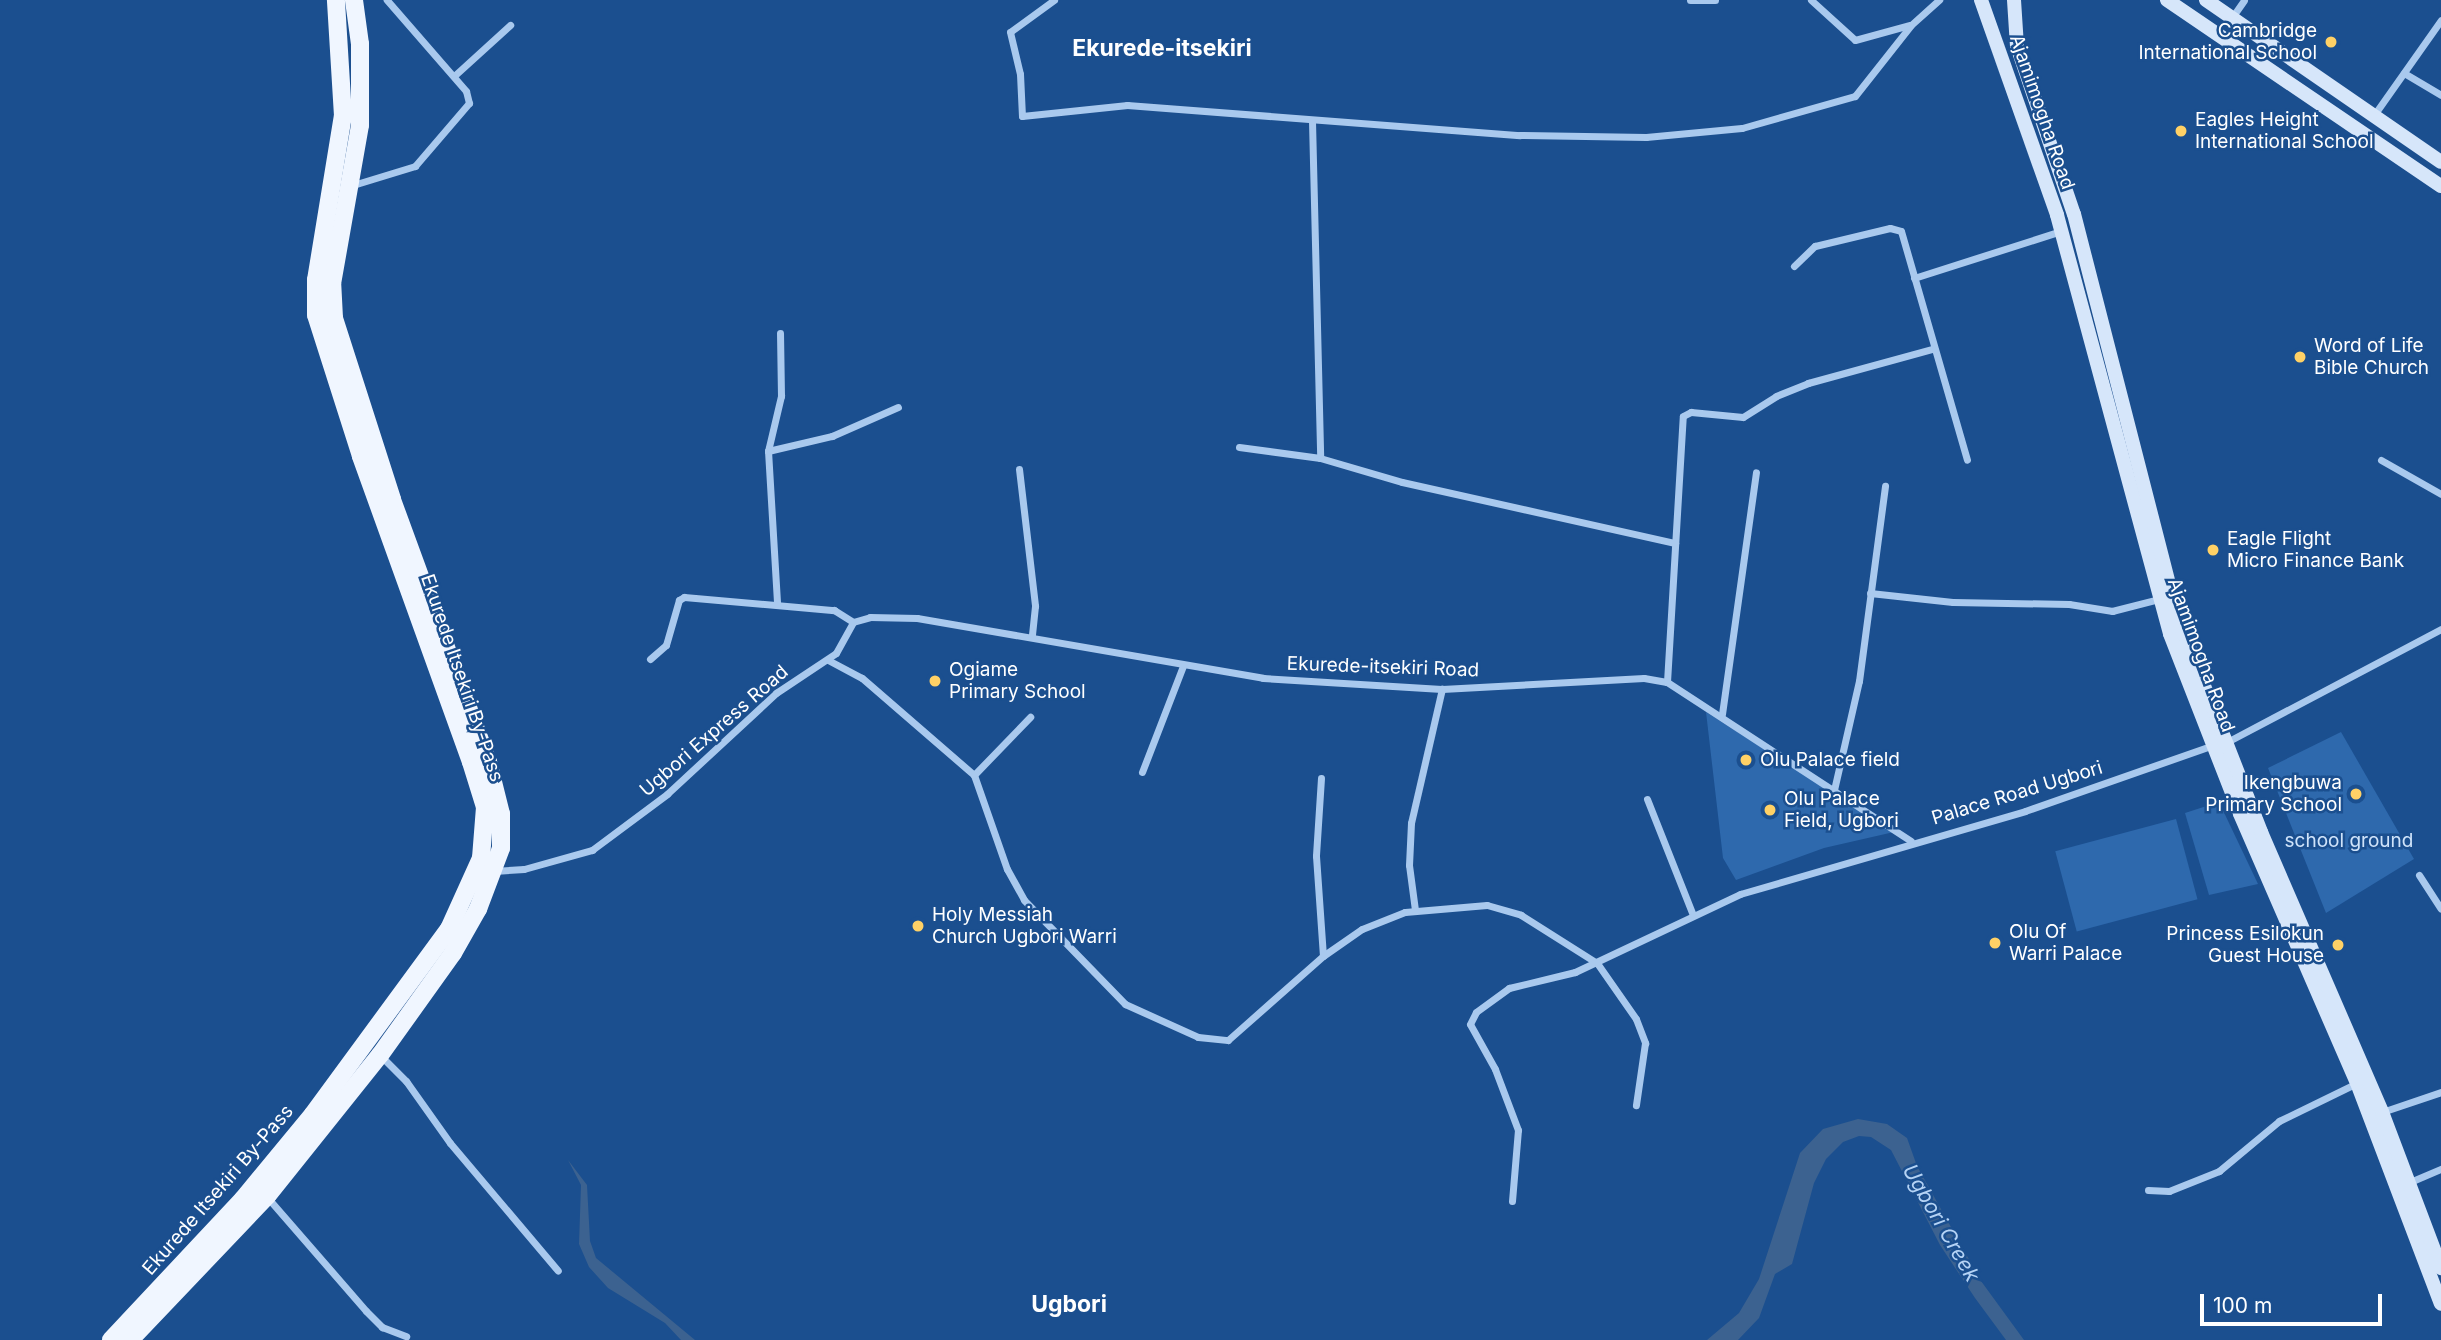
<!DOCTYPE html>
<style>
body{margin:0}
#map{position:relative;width:2441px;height:1340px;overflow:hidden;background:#1b4f8f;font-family:Inter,sans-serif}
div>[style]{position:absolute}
.green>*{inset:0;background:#2e69ad;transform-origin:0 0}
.water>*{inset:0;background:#3c6290}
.minor>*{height:7px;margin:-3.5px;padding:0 3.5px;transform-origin:3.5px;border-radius:3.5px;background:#a9c9ee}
.secondary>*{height:14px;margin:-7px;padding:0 7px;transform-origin:7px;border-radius:7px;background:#d6e6fa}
.primary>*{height:18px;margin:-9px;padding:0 9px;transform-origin:9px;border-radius:9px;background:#f0f6ff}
.dots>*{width:19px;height:19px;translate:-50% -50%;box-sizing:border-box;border:4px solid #1b4f8f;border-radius:50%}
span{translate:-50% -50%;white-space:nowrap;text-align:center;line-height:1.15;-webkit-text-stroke:5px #1b4f8f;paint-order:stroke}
.poi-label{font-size:19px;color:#fff}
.right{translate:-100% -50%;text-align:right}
.left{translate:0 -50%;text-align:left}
.street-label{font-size:19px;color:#fff}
.park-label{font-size:19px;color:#cfe3fa}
.water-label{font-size:21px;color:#b5d3f5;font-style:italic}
.quarter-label{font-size:23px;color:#fff;font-weight:700}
.scale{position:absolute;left:2200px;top:1294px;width:182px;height:32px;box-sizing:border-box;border:4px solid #fff;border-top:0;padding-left:9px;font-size:21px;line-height:24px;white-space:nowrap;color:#fff;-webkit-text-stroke:5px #1b4f8f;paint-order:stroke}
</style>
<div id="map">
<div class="green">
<div style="clip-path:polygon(1706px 712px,1894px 832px,1824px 848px,1736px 880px,1723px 858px)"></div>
<div style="clip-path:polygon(2341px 732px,2414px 859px,2326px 913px,2268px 768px)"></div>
<div style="clip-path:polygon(2219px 802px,2258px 884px,2209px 895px,2185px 813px)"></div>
<div style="left:2176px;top:819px;width:83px;height:125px;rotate:75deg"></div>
</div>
<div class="water">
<div style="clip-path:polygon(1858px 1119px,1887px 1124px,1907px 1138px,1917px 1166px,1981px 1281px,2024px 1340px,2006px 1340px,1975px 1298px,1940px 1245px,1891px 1150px,1871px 1137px,1859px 1136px,1843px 1142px,1826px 1159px,1814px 1183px,1792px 1264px,1775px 1274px,1759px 1318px,1738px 1340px,1707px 1340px,1739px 1313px,1759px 1279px,1800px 1153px,1823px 1129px)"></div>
<div style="clip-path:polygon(568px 1160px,587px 1185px,590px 1241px,596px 1258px,695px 1340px,681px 1340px,665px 1323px,608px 1288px,589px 1267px,579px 1244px,581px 1185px)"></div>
</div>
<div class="minor">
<div style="left:1054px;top:0;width:54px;rotate:144deg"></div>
<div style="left:1010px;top:32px;width:43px;rotate:76.6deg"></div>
<div style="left:1020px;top:74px;width:42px;rotate:87.3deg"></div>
<div style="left:1022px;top:116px;width:106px;rotate:-6deg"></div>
<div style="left:1127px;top:105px;width:394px;rotate:4.4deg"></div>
<div style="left:1520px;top:135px;width:126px;rotate:0.9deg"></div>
<div style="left:1646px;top:137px;width:96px;rotate:-5.4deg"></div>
<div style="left:1742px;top:128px;width:117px;rotate:-15.8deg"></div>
<div style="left:1855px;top:96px;width:90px;rotate:-51.7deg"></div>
<div style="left:1911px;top:25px;width:38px;rotate:-42deg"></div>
<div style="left:1690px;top:0;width:25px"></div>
<div style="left:1811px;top:0;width:59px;rotate:42.3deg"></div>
<div style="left:1855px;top:40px;width:57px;rotate:-15.3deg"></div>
<div style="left:2233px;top:16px;width:19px;rotate:-55deg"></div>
<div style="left:2404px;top:73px;width:43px;rotate:30.7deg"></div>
<div style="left:454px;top:76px;width:76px;rotate:-42.3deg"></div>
<div style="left:2374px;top:115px;width:116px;rotate:-54.8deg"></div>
<div style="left:1312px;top:121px;width:337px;rotate:88.6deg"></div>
<div style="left:353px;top:185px;width:65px;rotate:-17deg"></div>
<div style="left:415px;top:166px;width:83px;rotate:-49.4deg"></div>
<div style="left:469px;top:103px;width:12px;rotate:-104deg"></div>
<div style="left:466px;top:91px;width:121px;rotate:-131deg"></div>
<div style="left:1794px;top:266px;width:29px;rotate:-44deg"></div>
<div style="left:1815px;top:246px;width:77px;rotate:-13.5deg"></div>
<div style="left:1890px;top:228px;width:11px;rotate:15deg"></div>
<div style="left:1901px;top:231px;width:238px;rotate:73.9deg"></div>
<div style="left:1914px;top:278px;width:154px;rotate:-17.7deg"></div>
<div style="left:1239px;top:447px;width:82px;rotate:7.7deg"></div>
<div style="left:1320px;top:458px;width:85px;rotate:16.3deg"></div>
<div style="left:1402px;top:482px;width:280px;rotate:12.6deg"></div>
<div style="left:768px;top:451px;width:66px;rotate:-13.2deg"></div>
<div style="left:832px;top:436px;width:72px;rotate:-23.7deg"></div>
<div style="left:2381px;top:460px;width:69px;rotate:29.5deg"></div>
<div style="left:1019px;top:469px;width:138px;rotate:83.3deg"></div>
<div style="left:1035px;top:606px;width:31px;rotate:96deg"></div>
<div style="left:1870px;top:593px;width:83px;rotate:6.2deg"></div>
<div style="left:1953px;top:602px;width:116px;rotate:1deg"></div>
<div style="left:2069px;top:604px;width:44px;rotate:9.2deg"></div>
<div style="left:2112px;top:611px;width:49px;rotate:-14.3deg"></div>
<div style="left:777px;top:602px;width:151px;rotate:-93.4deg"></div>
<div style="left:768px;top:451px;width:57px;rotate:-76.7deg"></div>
<div style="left:781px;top:396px;width:63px;rotate:-90.9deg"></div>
<div style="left:853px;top:622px;width:18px;rotate:-16deg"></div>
<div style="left:870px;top:617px;width:47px;rotate:1.2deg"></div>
<div style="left:917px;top:618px;width:351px;rotate:9.8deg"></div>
<div style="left:1263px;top:678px;width:179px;rotate:3.5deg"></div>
<div style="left:1442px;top:689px;width:202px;rotate:-3.1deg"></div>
<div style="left:1644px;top:678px;width:23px;rotate:10deg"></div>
<div style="left:1667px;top:682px;width:291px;rotate:33.1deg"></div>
<div style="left:650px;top:659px;width:21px;rotate:-41deg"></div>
<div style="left:666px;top:645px;width:47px;rotate:-73.9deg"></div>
<div style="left:679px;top:600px;width:6px;rotate:-31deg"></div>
<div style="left:684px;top:597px;width:151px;rotate:5deg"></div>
<div style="left:834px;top:610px;width:22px;rotate:32deg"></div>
<div style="left:828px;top:660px;width:38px;rotate:28deg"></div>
<div style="left:862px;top:678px;width:148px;rotate:40.9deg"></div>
<div style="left:974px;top:775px;width:100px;rotate:70.7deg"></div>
<div style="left:1007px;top:869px;width:35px;rotate:61deg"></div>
<div style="left:1024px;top:900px;width:145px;rotate:45.8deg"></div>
<div style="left:1125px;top:1004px;width:80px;rotate:24.3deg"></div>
<div style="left:1198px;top:1037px;width:30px;rotate:6deg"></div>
<div style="left:1228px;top:1040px;width:127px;rotate:-41.5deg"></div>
<div style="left:1323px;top:956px;width:47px;rotate:-34.7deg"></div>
<div style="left:1362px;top:929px;width:46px;rotate:-21.6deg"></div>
<div style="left:1405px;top:912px;width:82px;rotate:-4.9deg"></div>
<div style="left:1487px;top:905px;width:35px;rotate:16deg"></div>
<div style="left:1521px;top:915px;width:90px;rotate:32.3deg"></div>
<div style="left:1597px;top:963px;width:68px;rotate:55.1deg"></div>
<div style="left:1636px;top:1019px;width:26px;rotate:69deg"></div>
<div style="left:1645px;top:1043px;width:63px;rotate:98.3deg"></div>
<div style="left:1667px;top:682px;width:266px;rotate:-86.6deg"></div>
<div style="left:1683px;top:416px;width:9px;rotate:-27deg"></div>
<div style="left:1691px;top:412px;width:52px;rotate:5.5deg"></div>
<div style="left:1743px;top:417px;width:39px;rotate:-32deg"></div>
<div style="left:1776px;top:396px;width:35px;rotate:-22deg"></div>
<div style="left:1808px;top:383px;width:129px;rotate:-15.3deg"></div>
<div style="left:1722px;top:714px;width:244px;rotate:-82deg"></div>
<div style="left:2225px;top:743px;width:244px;rotate:-27.8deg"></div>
<div style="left:1142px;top:772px;width:114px;rotate:-68.9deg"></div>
<div style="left:974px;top:775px;width:81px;rotate:-46deg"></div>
<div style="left:1321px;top:778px;width:78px;rotate:93.7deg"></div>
<div style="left:1316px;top:856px;width:100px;rotate:86deg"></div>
<div style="left:1834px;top:790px;width:112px;rotate:-77.1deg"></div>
<div style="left:1859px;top:681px;width:197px;rotate:-82.4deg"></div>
<div style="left:1647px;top:799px;width:125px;rotate:68.4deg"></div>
<div style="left:494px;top:871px;width:30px;rotate:-4deg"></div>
<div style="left:524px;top:869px;width:71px;rotate:-15.6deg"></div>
<div style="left:592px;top:850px;width:94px;rotate:-36.7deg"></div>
<div style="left:667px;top:794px;width:149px;rotate:-42.8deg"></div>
<div style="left:776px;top:693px;width:72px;rotate:-33.7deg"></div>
<div style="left:836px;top:653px;width:35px;rotate:-61deg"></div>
<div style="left:2419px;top:875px;width:40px;rotate:57.1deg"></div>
<div style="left:1415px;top:910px;width:45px;rotate:-97.6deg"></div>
<div style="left:1409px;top:865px;width:42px;rotate:-87.3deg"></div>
<div style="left:1411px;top:823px;width:138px;rotate:-77deg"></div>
<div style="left:380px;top:1055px;width:37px;rotate:45deg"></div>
<div style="left:406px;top:1081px;width:76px;rotate:54.6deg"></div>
<div style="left:450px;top:1143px;width:167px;rotate:49.8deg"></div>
<div style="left:2382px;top:1112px;width:62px;rotate:-18.7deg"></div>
<div style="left:2410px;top:1182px;width:34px;rotate:-23deg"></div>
<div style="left:2148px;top:1190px;width:21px;rotate:3deg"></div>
<div style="left:2169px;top:1191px;width:54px;rotate:-21.8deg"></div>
<div style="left:2219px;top:1171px;width:78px;rotate:-39.8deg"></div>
<div style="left:2279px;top:1121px;width:87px;rotate:-26deg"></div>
<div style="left:267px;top:1197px;width:151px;rotate:49deg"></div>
<div style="left:366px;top:1311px;width:23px;rotate:45deg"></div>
<div style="left:382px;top:1327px;width:26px;rotate:21deg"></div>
<div style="left:1512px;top:1201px;width:71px;rotate:-85.2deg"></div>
<div style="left:1518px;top:1130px;width:65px;rotate:-110.7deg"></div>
<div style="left:1495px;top:1069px;width:51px;rotate:-119.1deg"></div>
<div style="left:1470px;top:1024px;width:13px;rotate:-63deg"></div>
<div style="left:1476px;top:1012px;width:41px;rotate:-36deg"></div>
<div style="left:1509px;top:988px;width:68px;rotate:-13.6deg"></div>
<div style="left:1575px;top:972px;width:183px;rotate:-25.3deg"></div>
<div style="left:1740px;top:894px;width:297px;rotate:-16.2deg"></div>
<div style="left:2025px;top:811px;width:199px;rotate:-19.3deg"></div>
</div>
<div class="secondary">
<div style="left:1981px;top:0;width:228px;rotate:70.5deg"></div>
<div style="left:2057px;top:215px;width:434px;rotate:74.9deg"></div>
<div style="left:2170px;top:634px;width:193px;rotate:68.7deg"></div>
<div style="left:2240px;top:814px;width:293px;rotate:66.5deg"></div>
<div style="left:2357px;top:1083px;width:236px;rotate:69.2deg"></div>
<div style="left:2014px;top:0;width:46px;rotate:86.3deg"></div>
<div style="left:2017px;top:46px;width:177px;rotate:71.3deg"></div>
<div style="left:2074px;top:214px;width:418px;rotate:75.6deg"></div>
<div style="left:2178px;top:619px;width:229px;rotate:68.7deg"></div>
<div style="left:2261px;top:832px;width:305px;rotate:66.6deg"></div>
<div style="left:2382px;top:1112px;width:167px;rotate:69.3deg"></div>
<div style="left:2167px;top:0;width:331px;rotate:34.2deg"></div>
<div style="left:2206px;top:0;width:285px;rotate:34.6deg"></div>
</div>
<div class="primary">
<div style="left:111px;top:1340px;width:193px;rotate:-46.9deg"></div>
<div style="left:243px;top:1199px;width:110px;rotate:-50.5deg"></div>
<div style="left:313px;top:1114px;width:230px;rotate:-53.7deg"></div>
<div style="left:449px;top:929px;width:78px;rotate:-65.7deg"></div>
<div style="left:481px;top:858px;width:51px;rotate:-85.5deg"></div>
<div style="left:485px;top:807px;width:47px;rotate:-107.3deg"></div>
<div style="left:471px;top:762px;width:325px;rotate:-109.8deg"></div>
<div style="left:361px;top:456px;width:148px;rotate:-107.7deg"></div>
<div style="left:316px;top:315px;width:35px;rotate:-90deg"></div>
<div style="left:316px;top:280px;width:166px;rotate:-80.7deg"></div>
<div style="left:343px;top:116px;width:116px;rotate:-93.5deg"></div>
<div style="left:130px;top:1340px;width:199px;rotate:-46.4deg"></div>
<div style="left:267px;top:1196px;width:181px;rotate:-51.3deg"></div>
<div style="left:380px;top:1055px;width:125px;rotate:-54.4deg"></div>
<div style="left:453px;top:953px;width:51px;rotate:-60.4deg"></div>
<div style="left:478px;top:909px;width:65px;rotate:-69.3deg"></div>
<div style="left:501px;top:848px;width:34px;rotate:-90deg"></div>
<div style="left:501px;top:814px;width:54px;rotate:-104deg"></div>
<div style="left:488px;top:762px;width:280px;rotate:-110.1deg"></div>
<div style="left:392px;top:499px;width:190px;rotate:-107.8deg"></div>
<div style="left:334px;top:318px;width:34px;rotate:-93deg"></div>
<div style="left:332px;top:284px;width:161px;rotate:-80deg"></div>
<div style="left:360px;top:125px;width:81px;rotate:-90deg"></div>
<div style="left:360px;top:44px;width:44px;rotate:-97.8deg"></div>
</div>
<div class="dots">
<div style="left:2331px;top:42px;background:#ffd166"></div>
<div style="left:2181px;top:131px;background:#ffd166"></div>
<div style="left:2300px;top:357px;background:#ffd166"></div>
<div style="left:2213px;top:550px;background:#ffd166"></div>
<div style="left:935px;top:681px;background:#ffd166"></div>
<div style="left:1746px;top:760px;background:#ffd166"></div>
<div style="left:2356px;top:794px;background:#ffd166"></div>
<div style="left:1770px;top:810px;background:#ffd166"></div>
<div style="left:918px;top:926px;background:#ffd166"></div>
<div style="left:1995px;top:943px;background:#ffd166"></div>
<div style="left:2338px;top:945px;background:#ffd166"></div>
</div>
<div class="poi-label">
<span class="right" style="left:2317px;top:42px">Cambridge<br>International School</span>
<span class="left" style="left:2195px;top:131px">Eagles Height<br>International School</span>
<span class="left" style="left:2314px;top:357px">Word of Life<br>Bible Church</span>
<span class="left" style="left:2227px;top:550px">Eagle Flight<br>Micro Finance Bank</span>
<span class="left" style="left:949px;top:681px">Ogiame<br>Primary School</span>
<span class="left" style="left:1760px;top:760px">Olu Palace field</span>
<span class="right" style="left:2342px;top:794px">Ikengbuwa<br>Primary School</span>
<span class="left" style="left:1784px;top:810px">Olu Palace<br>Field, Ugbori</span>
<span class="left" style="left:932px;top:926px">Holy Messiah<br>Church Ugbori Warri</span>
<span class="left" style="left:2009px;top:943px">Olu Of<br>Warri Palace</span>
<span class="right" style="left:2324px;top:945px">Princess Esilokun<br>Guest House</span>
</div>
<div class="street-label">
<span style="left:2042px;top:112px;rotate:71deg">Ajamimogha Road</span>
<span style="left:2201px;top:655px;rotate:70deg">Ajamimogha Road</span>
<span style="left:1383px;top:667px;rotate:2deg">Ekurede-itsekiri Road</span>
<span style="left:462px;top:678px;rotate:71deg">Ekurede Itsekiri By-Pass</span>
<span style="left:714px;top:731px;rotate:-41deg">Ugbori Express Road</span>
<span style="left:2017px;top:793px;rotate:-17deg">Palace Road Ugbori</span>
<span style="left:218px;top:1190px;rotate:-49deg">Ekurede Itsekiri By-Pass</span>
</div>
<div class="park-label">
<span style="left:2349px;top:841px">school ground</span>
</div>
<div class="water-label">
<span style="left:1941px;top:1223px;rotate:60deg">Ugbori Creek</span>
</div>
<div class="quarter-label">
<span style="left:1162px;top:48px">Ekurede-itsekiri</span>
<span style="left:1069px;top:1304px">Ugbori</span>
</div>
<div class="scale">100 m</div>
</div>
